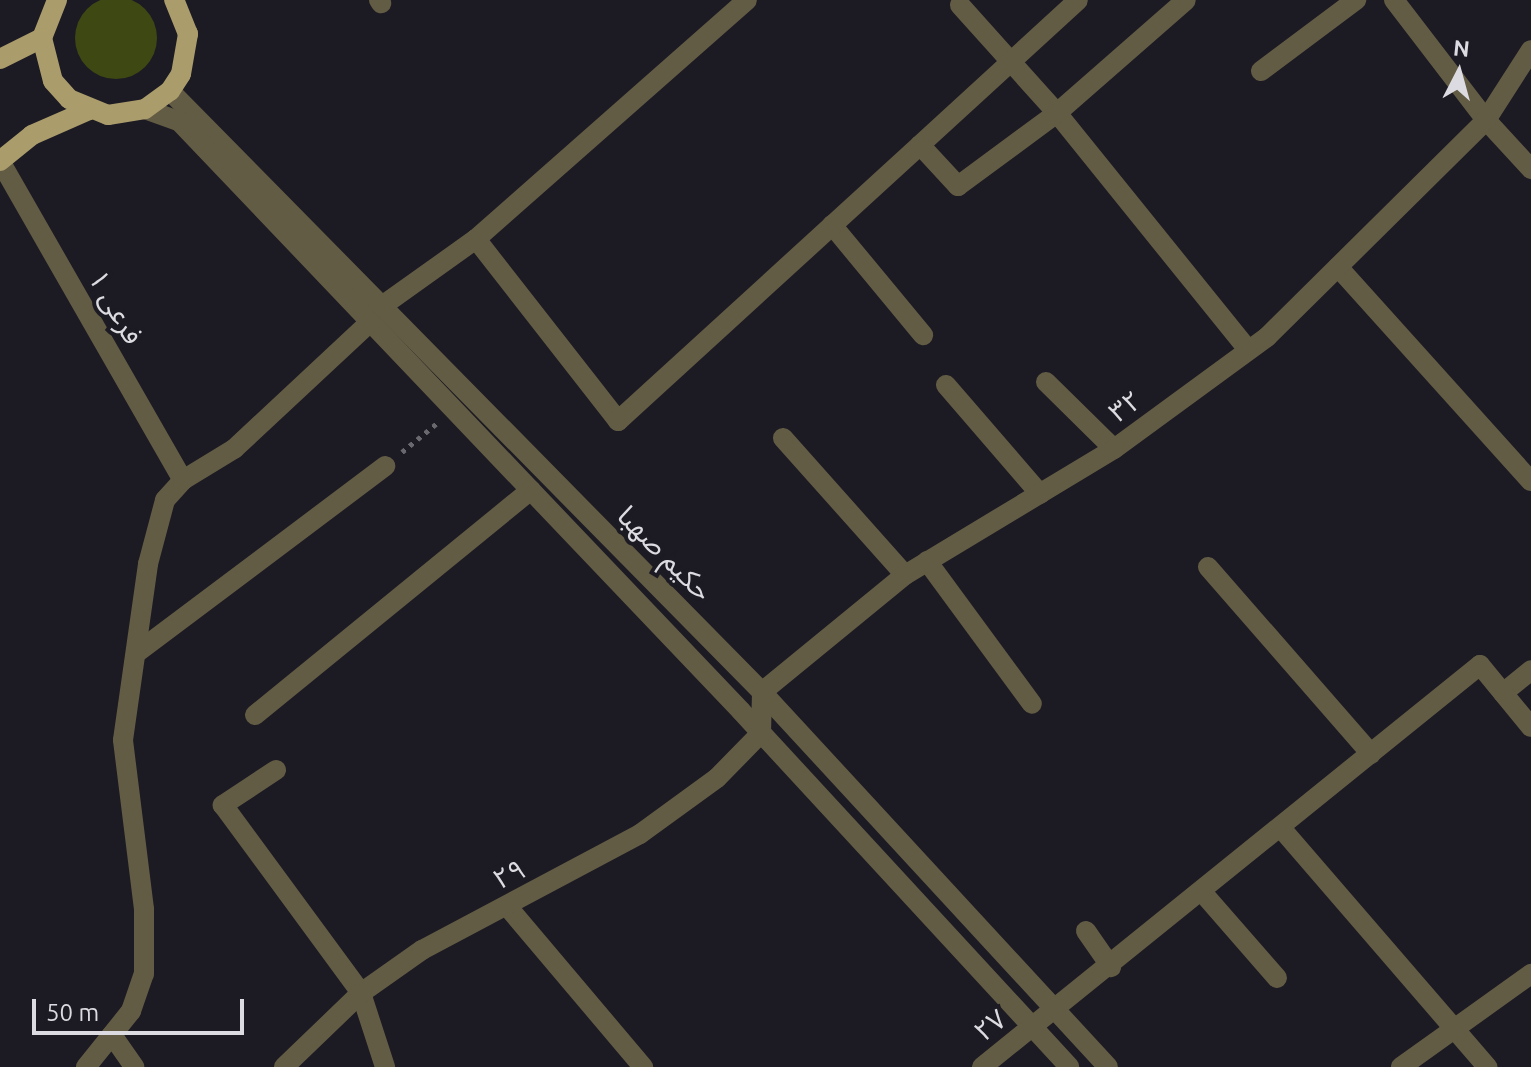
<!DOCTYPE html>
<meta charset="utf-8">
<style>
body{margin:0}
#map{position:relative;width:1531px;height:1067px;overflow:hidden;background:#1c1b23;font-family:Ubuntu,"Noto Sans Arabic",sans-serif}
div>[style]{position:absolute}
.green>*{inset:0;background:#3e4813}
.round{border-radius:50%}
.path>*{height:5px;margin-top:-2.5px;transform-origin:0;background:repeating-linear-gradient(90deg,#69686f 0 4px,transparent 0 10px)}
.minor>*{height:20px;margin:-10px;padding:0 10px;transform-origin:10px;border-radius:10px;background:#635c45}
.major>*{height:20px;margin:-10px;padding:0 10px;transform-origin:10px;border-radius:10px;background:#ab9c6c}
span{translate:-50% -50%;white-space:nowrap;text-align:center;line-height:1.15;-webkit-text-stroke:8px #1c1b23;paint-order:stroke}
.street-label{font-size:28px;color:#dcdbe1}
.north{position:absolute;left:1419px;top:32px;width:80px;height:80px;-webkit-text-stroke:6px #1c1b23;paint-order:stroke;rotate:6deg;font-size:22px;font-weight:700;line-height:32px;text-align:center;color:#dcdbe1}
.north::after{content:'';display:block;margin:auto;width:28px;height:36px;background:#dcdbe1;clip-path:polygon(50% 0,100% 100%,50% 72%,0 100%)}
.scale{position:absolute;left:32px;top:999px;width:212px;height:36px;box-sizing:border-box;border:4px solid #dcdbe1;border-top:0;padding-left:10px;font-size:24px;line-height:28px;white-space:nowrap;color:#dcdbe1;-webkit-text-stroke:6px #1c1b23;paint-order:stroke}
</style>
<div id="map">
<div class="green">
<div class="round" style="left:75px;top:-3px;width:82px;height:82px"></div>
</div>
<div class="path">
<div style="left:402px;top:452px;width:45px;rotate:-39.6deg"></div>
</div>
<div class="minor">
<div style="left:379px;top:0;width:4px;rotate:56deg"></div>
<div style="left:1394px;top:0;width:151px;rotate:52.5deg"></div>
<div style="left:1486px;top:120px;width:67px;rotate:47.4deg"></div>
<div style="left:960px;top:5px;width:145px;rotate:48.1deg"></div>
<div style="left:1057px;top:113px;width:304px;rotate:51.1deg"></div>
<div style="left:1261px;top:71px;width:119px;rotate:-36.8deg"></div>
<div style="left:170px;top:91px;width:844px;rotate:45.43deg"></div>
<div style="left:762px;top:692px;width:510px;rotate:47.3deg"></div>
<div style="left:145px;top:109px;width:37px;rotate:20deg"></div>
<div style="left:180px;top:122px;width:813px;rotate:46.39deg"></div>
<div style="left:741px;top:711px;width:484px;rotate:47.3deg"></div>
<div style="left:920px;top:145px;width:214px;rotate:-42.5deg"></div>
<div style="left:0;top:161px;width:368px;rotate:60.2deg"></div>
<div style="left:832px;top:225px;width:143px;rotate:50.4deg"></div>
<div style="left:476px;top:239px;width:231px;rotate:52deg"></div>
<div style="left:618px;top:421px;width:409px;rotate:-42.4deg"></div>
<div style="left:920px;top:145px;width:56px;rotate:47.2deg"></div>
<div style="left:958px;top:186px;width:123px;rotate:-36.4deg"></div>
<div style="left:1057px;top:113px;width:171px;rotate:-41.2deg"></div>
<div style="left:1338px;top:267px;width:288px;rotate:48deg"></div>
<div style="left:382px;top:306px;width:115px;rotate:-35.5deg"></div>
<div style="left:476px;top:239px;width:361px;rotate:-41.4deg"></div>
<div style="left:1046px;top:382px;width:95px;rotate:44.6deg"></div>
<div style="left:946px;top:385px;width:144px;rotate:49.2deg"></div>
<div style="left:783px;top:438px;width:183px;rotate:48.3deg"></div>
<div style="left:927px;top:561px;width:177px;rotate:53.7deg"></div>
<div style="left:1208px;top:567px;width:248px;rotate:48.9deg"></div>
<div style="left:139px;top:651px;width:308px;rotate:-36.9deg"></div>
<div style="left:1503px;top:693px;width:36px;rotate:-39deg"></div>
<div style="left:255px;top:715px;width:356px;rotate:-39.2deg"></div>
<div style="left:276px;top:770px;width:64px;rotate:146.6deg"></div>
<div style="left:223px;top:805px;width:233px;rotate:53.7deg"></div>
<div style="left:361px;top:993px;width:78px;rotate:72deg"></div>
<div style="left:1281px;top:828px;width:316px;rotate:49.2deg"></div>
<div style="left:1202px;top:892px;width:114px;rotate:48.9deg"></div>
<div style="left:507px;top:906px;width:211px;rotate:49.8deg"></div>
<div style="left:1086px;top:931px;width:44px;rotate:55.2deg"></div>
<div style="left:112px;top:1035px;width:39px;rotate:55deg"></div>
<div style="left:86px;top:1067px;width:72px;rotate:-51.2deg"></div>
<div style="left:131px;top:1011px;width:39px;rotate:-71deg"></div>
<div style="left:144px;top:974px;width:65px;rotate:-90deg"></div>
<div style="left:144px;top:909px;width:170px;rotate:-97.1deg"></div>
<div style="left:123px;top:740px;width:178px;rotate:-81.9deg"></div>
<div style="left:148px;top:564px;width:66px;rotate:-75.1deg"></div>
<div style="left:165px;top:500px;width:27px;rotate:-48deg"></div>
<div style="left:183px;top:480px;width:60px;rotate:-31.3deg"></div>
<div style="left:234px;top:449px;width:186px;rotate:-43deg"></div>
<div style="left:284px;top:1067px;width:107px;rotate:-43.9deg"></div>
<div style="left:361px;top:993px;width:75px;rotate:-35.2deg"></div>
<div style="left:422px;top:950px;width:247px;rotate:-28deg"></div>
<div style="left:640px;top:834px;width:95px;rotate:-36deg"></div>
<div style="left:717px;top:778px;width:63px;rotate:-45.6deg"></div>
<div style="left:761px;top:733px;width:41px;rotate:-88.6deg"></div>
<div style="left:762px;top:692px;width:185px;rotate:-39.3deg"></div>
<div style="left:905px;top:575px;width:244px;rotate:-31.1deg"></div>
<div style="left:1114px;top:449px;width:190px;rotate:-36.2deg"></div>
<div style="left:1267px;top:337px;width:308px;rotate:-44.7deg"></div>
<div style="left:1486px;top:120px;width:83px;rotate:-57.3deg"></div>
<div style="left:982px;top:1067px;width:640px;rotate:-38.91deg"></div>
<div style="left:1480px;top:665px;width:80px;rotate:50.6deg"></div>
<div style="left:1401px;top:1067px;width:160px;rotate:-35.6deg"></div>
</div>
<div class="major">
<div style="left:57px;top:0;width:41px;rotate:111.5deg"></div>
<div style="left:42px;top:38px;width:44px;rotate:75.7deg"></div>
<div style="left:53px;top:81px;width:24px;rotate:48deg"></div>
<div style="left:69px;top:99px;width:42px;rotate:22.3deg"></div>
<div style="left:108px;top:115px;width:37px;rotate:-9deg"></div>
<div style="left:145px;top:109px;width:31px;rotate:-36deg"></div>
<div style="left:170px;top:91px;width:20px;rotate:-57deg"></div>
<div style="left:181px;top:74px;width:41px;rotate:-80.1deg"></div>
<div style="left:188px;top:34px;width:37px;rotate:-112deg"></div>
<div style="left:0;top:59px;width:47px;rotate:-26.6deg"></div>
<div style="left:0;top:161px;width:41px;rotate:-39.1deg"></div>
<div style="left:32px;top:135px;width:62px;rotate:-23.7deg"></div>
</div>
<div class="street-label">
<span style="left:116px;top:307px;rotate:60deg">فرعی ۱</span>
<span style="left:1125px;top:406px;rotate:-36deg">۳۲</span>
<span style="left:665px;top:553px;rotate:45deg">حکیم صهبا</span>
<span style="left:509px;top:874px;rotate:-27deg">۲۹</span>
<span style="left:990px;top:1025px;rotate:-38deg">۲۷</span>
</div>
<div class="north">N</div>
<div class="scale">50 m</div>
</div>
